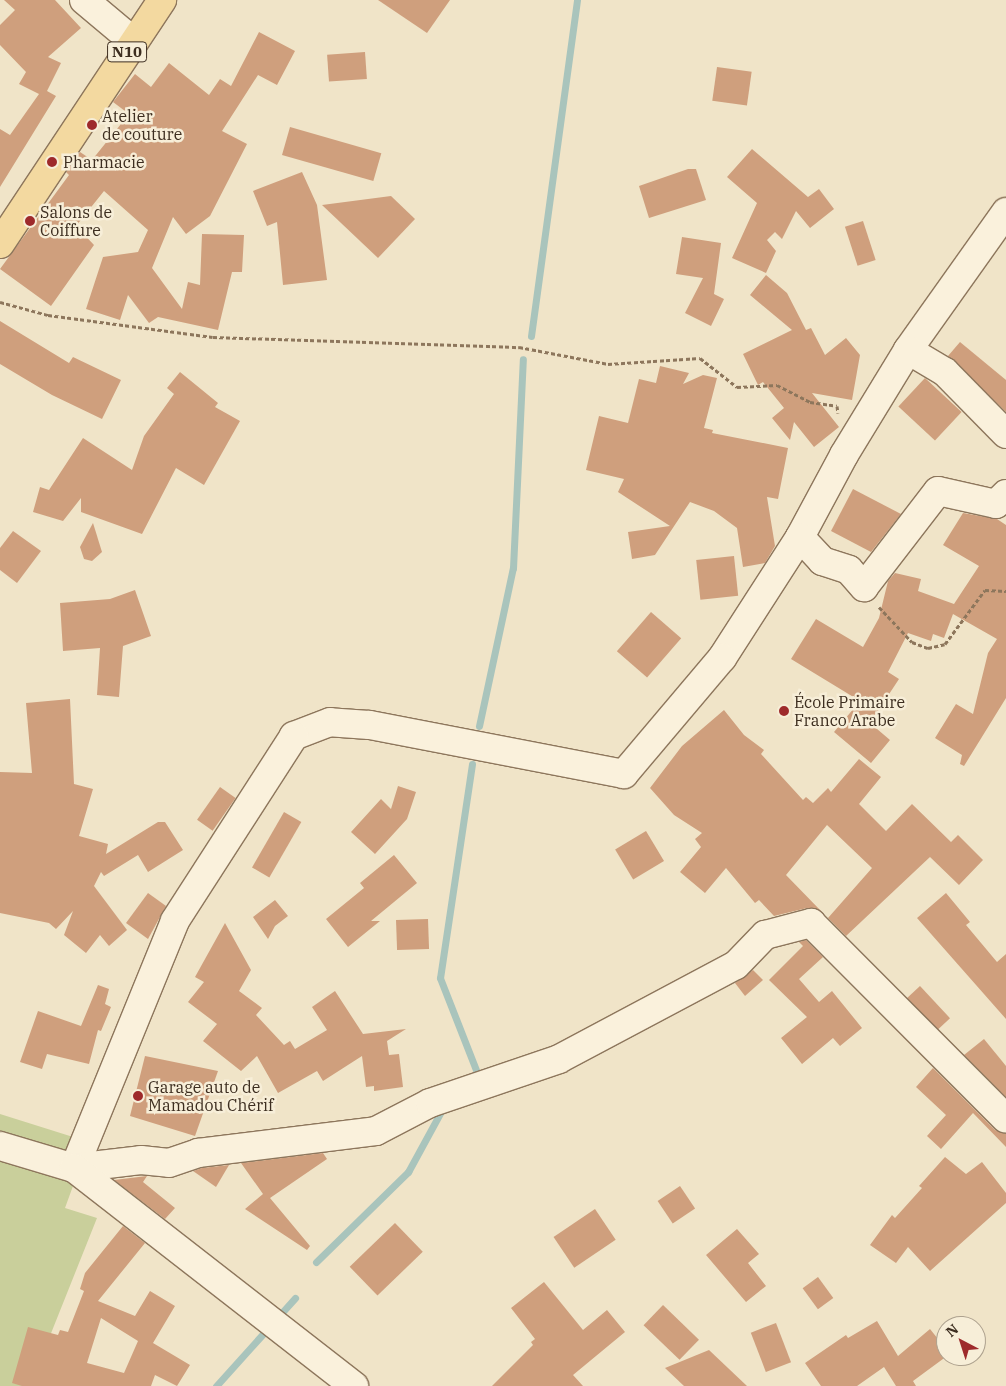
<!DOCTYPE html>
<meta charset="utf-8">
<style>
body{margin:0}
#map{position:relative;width:1006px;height:1386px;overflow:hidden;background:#f0e4c8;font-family:"IBM Plex Serif",serif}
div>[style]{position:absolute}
.green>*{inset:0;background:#c9cf9b}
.stream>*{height:7px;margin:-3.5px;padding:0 3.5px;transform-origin:3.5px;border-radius:3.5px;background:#a9c4bc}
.building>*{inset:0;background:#cf9f7d;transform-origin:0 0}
.path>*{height:3px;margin-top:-1.5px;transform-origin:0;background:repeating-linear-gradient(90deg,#8d765c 0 4px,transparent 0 6.5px)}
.roads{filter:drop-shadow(1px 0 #8d765c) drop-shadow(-1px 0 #8d765c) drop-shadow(0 1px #8d765c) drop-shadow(0 -1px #8d765c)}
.minor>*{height:28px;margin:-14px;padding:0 14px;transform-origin:14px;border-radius:14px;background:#faf1dc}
.major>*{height:28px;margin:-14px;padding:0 14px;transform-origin:14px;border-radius:14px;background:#f3d9a0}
.dots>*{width:14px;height:14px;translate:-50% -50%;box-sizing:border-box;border:2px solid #f7eed8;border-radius:50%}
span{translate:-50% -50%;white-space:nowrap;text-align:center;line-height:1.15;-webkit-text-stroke:5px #f7eed8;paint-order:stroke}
.shield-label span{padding:1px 4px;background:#f7eed8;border:1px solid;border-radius:4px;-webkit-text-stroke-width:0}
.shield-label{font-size:15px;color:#3d2e20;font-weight:700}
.poi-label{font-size:16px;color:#3d2e20}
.left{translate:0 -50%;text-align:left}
.north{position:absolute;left:936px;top:1316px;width:50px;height:50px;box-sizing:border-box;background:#f7eed8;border:1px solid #ada18e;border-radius:50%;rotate:320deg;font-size:14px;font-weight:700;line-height:20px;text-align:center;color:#3d2e20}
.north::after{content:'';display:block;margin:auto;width:18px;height:22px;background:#9e2a2b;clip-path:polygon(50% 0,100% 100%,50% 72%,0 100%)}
</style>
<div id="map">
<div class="green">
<div style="clip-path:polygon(0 1114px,89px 1142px,65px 1208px,97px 1218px,30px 1386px,0 1386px)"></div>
</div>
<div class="stream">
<div style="left:531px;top:336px;width:339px;rotate:-82.2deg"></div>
<div style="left:479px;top:726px;width:162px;rotate:-77.9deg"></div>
<div style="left:513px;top:568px;width:209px;rotate:-87.3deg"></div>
<div style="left:472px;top:764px;width:216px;rotate:98.5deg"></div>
<div style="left:440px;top:978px;width:110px;rotate:68.6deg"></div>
<div style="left:316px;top:1262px;width:129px;rotate:-44.4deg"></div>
<div style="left:408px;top:1172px;width:75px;rotate:-61.4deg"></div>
<div style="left:277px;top:1318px;width:27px;rotate:-48deg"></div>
<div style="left:216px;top:1386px;width:81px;rotate:-48deg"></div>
</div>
<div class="building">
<div style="clip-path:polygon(4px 0,55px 0,81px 28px,48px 57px,61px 63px,47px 91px,56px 96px,0 187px,0 129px,10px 135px,39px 94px,19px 84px,26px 72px,0 45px,0 25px,15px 10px)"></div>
<div style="clip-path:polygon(378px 0,450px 0,427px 33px)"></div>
<div style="clip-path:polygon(259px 32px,295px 51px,277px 85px,258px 75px,222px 131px,247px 144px,210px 216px,186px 234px,173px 217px,152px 268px,182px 309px,188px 282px,200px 285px,202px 234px,244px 235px,242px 272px,232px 272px,218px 330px,158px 317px,149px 323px,128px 295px,120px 320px,86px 309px,103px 257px,138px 252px,148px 230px,104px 191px,76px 226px,94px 245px,51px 306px,0 269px,69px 175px,66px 172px,80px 152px,92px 160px,129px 114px,113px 102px,135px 74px,151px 87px,169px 63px,209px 95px,220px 79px,231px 86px)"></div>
<div style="left:365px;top:52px;width:27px;height:38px;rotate:86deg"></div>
<div style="left:717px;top:67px;width:35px;height:34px;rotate:8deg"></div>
<div style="left:290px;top:127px;width:95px;height:29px;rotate:16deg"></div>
<div style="clip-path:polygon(752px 149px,808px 197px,819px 189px,834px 209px,810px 228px,796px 211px,782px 239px,775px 232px,767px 240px,776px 251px,766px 273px,732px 258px,757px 203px,727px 177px)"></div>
<div style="clip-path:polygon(688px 169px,696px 169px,706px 200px,649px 218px,639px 186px)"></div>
<div style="clip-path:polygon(302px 172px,317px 205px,327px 280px,283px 285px,277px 222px,267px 226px,253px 191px)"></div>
<div style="clip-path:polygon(391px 196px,415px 219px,378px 258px,322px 205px)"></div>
<div style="left:863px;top:221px;width:41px;height:19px;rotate:72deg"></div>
<div style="clip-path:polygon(682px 237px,721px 243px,714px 294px,724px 299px,711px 326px,685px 313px,703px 278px,676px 274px)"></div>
<div style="clip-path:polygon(766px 275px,787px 293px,806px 330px,811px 328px,825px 355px,846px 338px,860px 355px,852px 400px,812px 393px,839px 427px,814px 447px,794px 422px,790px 440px,772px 418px,784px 408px,763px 382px,758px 385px,743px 354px,792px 330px,750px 295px)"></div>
<div style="clip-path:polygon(0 321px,69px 363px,73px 357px,121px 380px,102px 419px,52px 395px,0 364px)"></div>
<div style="clip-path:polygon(960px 342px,1006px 380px,1006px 412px,948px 356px)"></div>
<div style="clip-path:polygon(660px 366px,689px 373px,683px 384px,703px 375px,717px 378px,704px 428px,713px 430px,712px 433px,788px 448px,778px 499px,767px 497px,775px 546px,765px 563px,743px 567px,737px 528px,714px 511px,690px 502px,655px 555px,632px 559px,628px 532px,670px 526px,618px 492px,624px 479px,586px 470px,599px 416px,628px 423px,639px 379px,656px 383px)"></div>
<div style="clip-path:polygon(180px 372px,218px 403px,215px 407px,240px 421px,204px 485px,176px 468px,142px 534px,81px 512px,81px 498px,63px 521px,33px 512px,40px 487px,49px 490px,83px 438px,132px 470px,144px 436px,174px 394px,167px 388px)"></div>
<div style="left:925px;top:378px;width:50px;height:39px;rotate:43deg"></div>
<div style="clip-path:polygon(853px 489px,901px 514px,871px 552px,831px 531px)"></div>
<div style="clip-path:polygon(963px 513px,997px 519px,1006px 525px,1006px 698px,964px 766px,960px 764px,962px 755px,935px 738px,956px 704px,973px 714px,988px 653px,997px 639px,953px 614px,944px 638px,933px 634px,931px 641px,908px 633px,888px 672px,899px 679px,870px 723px,890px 740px,871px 763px,834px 732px,860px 701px,791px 659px,816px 619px,863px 647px,879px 618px,888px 581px,895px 573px,921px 579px,918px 591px,954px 604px,979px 566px,943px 545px)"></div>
<div style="clip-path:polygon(93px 523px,102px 552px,92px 561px,84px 559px,80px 547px)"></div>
<div style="clip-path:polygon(13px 531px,41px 551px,17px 583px,0 570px,0 548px)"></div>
<div style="left:734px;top:556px;width:40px;height:38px;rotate:84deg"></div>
<div style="clip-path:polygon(135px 590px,151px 636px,123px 646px,119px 697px,97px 695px,100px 648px,63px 651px,60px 603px,110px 599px)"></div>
<div style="left:651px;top:612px;width:40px;height:52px;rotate:41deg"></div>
<div style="clip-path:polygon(70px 699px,74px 784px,93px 789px,79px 836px,108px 844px,106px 854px,158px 822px,165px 822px,183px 850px,148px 872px,138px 855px,104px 876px,101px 872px,94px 886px,127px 930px,109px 946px,100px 935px,86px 953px,64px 935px,73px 911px,56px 929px,49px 923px,0 913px,0 772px,32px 773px,26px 703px)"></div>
<div style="clip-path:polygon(724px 710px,744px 735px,764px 750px,761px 754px,803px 800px,806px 797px,813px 803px,828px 788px,831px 792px,859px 759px,881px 777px,859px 804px,886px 831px,912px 804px,951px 842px,958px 835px,983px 860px,959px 885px,930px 857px,846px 936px,828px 918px,872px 868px,827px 825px,786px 875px,821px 911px,807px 908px,774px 916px,759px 900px,755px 903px,726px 868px,705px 893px,680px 872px,701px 847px,695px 839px,702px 833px,674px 815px,650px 788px,682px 746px)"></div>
<div style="clip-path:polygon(398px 786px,416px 792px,407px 819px,375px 854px,351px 832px,381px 799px,391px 809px)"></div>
<div style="left:220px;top:787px;width:19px;height:40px;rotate:35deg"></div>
<div style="left:284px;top:812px;width:20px;height:64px;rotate:30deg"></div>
<div style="left:646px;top:831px;width:35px;height:36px;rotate:59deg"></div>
<div style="clip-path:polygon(394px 855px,417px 883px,371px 921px,380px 921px,348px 947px,326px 919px,364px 888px,360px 883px)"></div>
<div style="clip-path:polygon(148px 893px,166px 906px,148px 939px,126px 923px)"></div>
<div style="clip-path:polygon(946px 893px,970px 922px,966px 925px,997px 962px,1006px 954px,1006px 1019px,917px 918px)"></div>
<div style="clip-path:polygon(275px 900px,288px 916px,275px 926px,268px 939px,253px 917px)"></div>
<div style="left:428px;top:919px;width:30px;height:32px;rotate:88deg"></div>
<div style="clip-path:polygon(225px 923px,251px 970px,239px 991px,262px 1008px,256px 1015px,284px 1045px,290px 1041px,295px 1049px,327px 1030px,312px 1007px,335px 991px,363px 1034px,406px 1029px,387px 1041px,389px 1055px,399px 1054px,403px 1087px,374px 1091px,374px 1086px,366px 1087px,362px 1056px,323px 1081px,317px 1071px,278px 1093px,257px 1056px,241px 1071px,203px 1041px,217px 1024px,188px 1002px,204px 982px,195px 977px)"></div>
<div style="clip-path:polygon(806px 940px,823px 957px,799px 979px,819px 1002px,832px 991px,862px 1028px,840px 1046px,833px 1038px,802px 1064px,781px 1038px,807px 1017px,769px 980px,803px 946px,799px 942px)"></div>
<div style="clip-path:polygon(753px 970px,763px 980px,745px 996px,735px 983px)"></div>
<div style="clip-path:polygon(98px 985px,109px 989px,105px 1004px,111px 1007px,101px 1031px,98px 1030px,89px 1064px,47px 1054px,42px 1069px,20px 1062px,38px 1011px,81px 1026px)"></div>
<div style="left:920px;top:986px;width:44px;height:18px;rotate:47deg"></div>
<div style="clip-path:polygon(984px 1039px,1006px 1066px,1006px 1097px,964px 1055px)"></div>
<div style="clip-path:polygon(145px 1056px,218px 1071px,195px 1136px,130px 1116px)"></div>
<div style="clip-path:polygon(933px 1068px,995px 1130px,1006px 1134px,1006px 1147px,973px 1113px,941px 1149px,927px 1136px,946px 1115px,916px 1087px)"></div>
<div style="clip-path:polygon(323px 1153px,327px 1159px,270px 1198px,310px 1246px,307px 1250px,245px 1209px,263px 1194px,241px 1163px)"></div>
<div style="clip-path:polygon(945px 1157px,966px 1174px,982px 1162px,1006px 1193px,1006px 1203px,930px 1271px,908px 1247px,896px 1263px,870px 1245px,892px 1215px,895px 1218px,922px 1188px,919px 1186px)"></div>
<div style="clip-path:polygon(229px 1165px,216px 1187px,193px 1171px,202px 1168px)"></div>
<div style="clip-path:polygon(147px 1176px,143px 1182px,175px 1208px,165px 1219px,114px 1180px)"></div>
<div style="left:680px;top:1186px;width:27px;height:27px;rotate:56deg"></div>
<div style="left:595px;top:1209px;width:37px;height:50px;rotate:56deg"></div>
<div style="left:395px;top:1223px;width:40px;height:63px;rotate:46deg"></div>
<div style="clip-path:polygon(evenodd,123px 1226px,145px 1243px,98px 1301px,135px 1316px,150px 1291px,175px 1306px,153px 1343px,190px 1365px,177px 1386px,155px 1375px,151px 1386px,22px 1386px,12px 1383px,28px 1327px,58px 1335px,60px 1330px,68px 1332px,84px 1291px,80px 1289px,85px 1273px,123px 1226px,101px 1318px,138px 1341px,124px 1373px,87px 1363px,101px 1318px)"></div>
<div style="clip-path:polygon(737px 1229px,759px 1254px,748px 1263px,766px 1286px,746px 1302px,706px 1255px)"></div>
<div style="left:818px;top:1277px;width:26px;height:19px;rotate:54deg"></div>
<div style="clip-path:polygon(544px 1282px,583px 1330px,607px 1310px,625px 1332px,573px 1375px,583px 1386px,492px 1386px,533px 1345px,531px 1342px,535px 1339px,511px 1308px)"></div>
<div style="left:663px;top:1305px;width:50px;height:28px;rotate:44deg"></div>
<div style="clip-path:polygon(877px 1321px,898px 1356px,930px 1329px,946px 1349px,947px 1356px,913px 1381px,916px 1386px,896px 1386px,884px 1367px,857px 1386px,821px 1386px,805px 1363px,846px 1335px,848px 1338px)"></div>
<div style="left:776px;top:1323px;width:42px;height:27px;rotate:69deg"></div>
<div style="clip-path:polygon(709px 1350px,747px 1386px,684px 1386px,665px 1368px)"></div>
</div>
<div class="path">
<div style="left:0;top:302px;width:50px;rotate:15.2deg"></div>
<div style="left:48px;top:315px;width:166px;rotate:7.6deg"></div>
<div style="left:213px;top:337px;width:306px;rotate:1.9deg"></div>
<div style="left:519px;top:347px;width:91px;rotate:10.8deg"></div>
<div style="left:608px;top:364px;width:92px;rotate:-3.7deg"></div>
<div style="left:700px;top:358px;width:47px;rotate:38.1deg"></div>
<div style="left:737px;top:387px;width:40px;rotate:-2.9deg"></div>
<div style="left:777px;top:385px;width:37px;rotate:27deg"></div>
<div style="left:810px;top:402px;width:27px;rotate:8deg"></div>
<div style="left:837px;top:406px;width:7px;rotate:82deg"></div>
<div style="left:879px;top:607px;width:48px;rotate:46.7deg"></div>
<div style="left:912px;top:642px;width:17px;rotate:21deg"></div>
<div style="left:928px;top:648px;width:17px;rotate:-13deg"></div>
<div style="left:945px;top:644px;width:67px;rotate:-53.5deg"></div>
<div style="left:985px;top:590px;width:21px;rotate:3deg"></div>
</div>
<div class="roads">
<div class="minor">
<div style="left:84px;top:0;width:65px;rotate:40deg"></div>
<div style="left:1006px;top:212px;width:169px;rotate:125.4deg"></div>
<div style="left:908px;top:350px;width:123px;rotate:121.4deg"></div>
<div style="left:844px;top:455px;width:93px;rotate:118.2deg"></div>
<div style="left:800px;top:537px;width:144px;rotate:122.8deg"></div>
<div style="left:722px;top:658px;width:152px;rotate:130.2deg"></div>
<div style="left:624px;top:774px;width:260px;rotate:-169.1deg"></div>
<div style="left:369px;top:725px;width:39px;rotate:-176deg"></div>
<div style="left:330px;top:722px;width:39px;rotate:159deg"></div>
<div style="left:294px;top:736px;width:220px;rotate:122.8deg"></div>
<div style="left:175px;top:921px;width:267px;rotate:112.2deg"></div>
<div style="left:74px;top:1168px;width:67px;rotate:-6.8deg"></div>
<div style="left:141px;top:1160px;width:28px;rotate:6deg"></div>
<div style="left:169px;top:1163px;width:31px;rotate:-19deg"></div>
<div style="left:198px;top:1153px;width:179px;rotate:-7deg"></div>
<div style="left:376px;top:1131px;width:61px;rotate:-27.4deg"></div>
<div style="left:430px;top:1103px;width:136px;rotate:-18.8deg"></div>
<div style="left:559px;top:1059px;width:200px;rotate:-28deg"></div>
<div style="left:736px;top:965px;width:42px;rotate:-46deg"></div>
<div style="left:765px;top:935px;width:48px;rotate:-14.6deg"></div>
<div style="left:811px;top:923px;width:276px;rotate:45.1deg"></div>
<div style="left:908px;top:350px;width:43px;rotate:30.7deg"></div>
<div style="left:945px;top:372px;width:87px;rotate:45.5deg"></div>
<div style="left:800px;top:537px;width:33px;rotate:47deg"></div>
<div style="left:822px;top:561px;width:28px;rotate:18deg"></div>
<div style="left:849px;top:570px;width:23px;rotate:49deg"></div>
<div style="left:864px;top:587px;width:121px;rotate:-52.4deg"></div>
<div style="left:938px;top:491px;width:59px;rotate:12.6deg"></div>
<div style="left:996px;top:504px;width:14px;rotate:-45deg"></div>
<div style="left:0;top:1146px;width:77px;rotate:16.6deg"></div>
<div style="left:74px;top:1168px;width:355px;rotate:37.9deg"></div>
</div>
<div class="major">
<div style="left:0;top:244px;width:293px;rotate:-56.4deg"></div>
</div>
</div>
<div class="dots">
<div style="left:92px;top:125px;background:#9e2a2b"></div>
<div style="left:52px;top:162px;background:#9e2a2b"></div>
<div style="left:30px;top:221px;background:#9e2a2b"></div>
<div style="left:784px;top:711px;background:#9e2a2b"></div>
<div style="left:138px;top:1096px;background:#9e2a2b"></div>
</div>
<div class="shield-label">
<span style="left:127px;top:52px">N10</span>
</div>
<div class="poi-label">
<span class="left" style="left:102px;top:125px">Atelier<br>de couture</span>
<span class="left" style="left:63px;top:162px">Pharmacie</span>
<span class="left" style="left:40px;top:221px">Salons de<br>Coiffure</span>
<span class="left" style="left:794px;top:711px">École Primaire<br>Franco Arabe</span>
<span class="left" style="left:148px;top:1096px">Garage auto de<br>Mamadou Chérif</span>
</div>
<div class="north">N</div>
</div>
